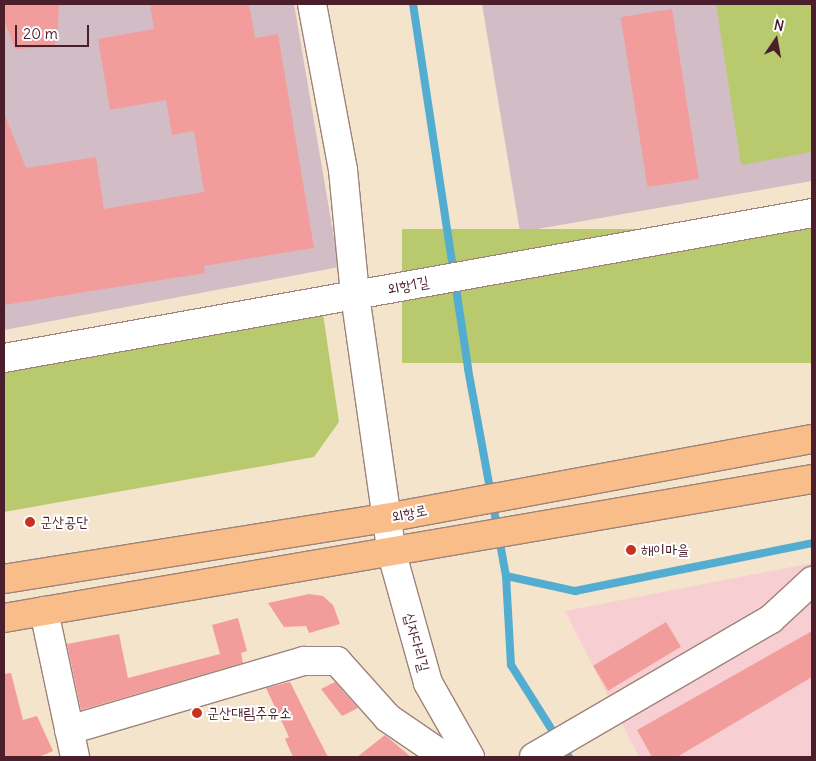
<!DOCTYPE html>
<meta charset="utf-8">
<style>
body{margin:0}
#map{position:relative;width:816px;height:761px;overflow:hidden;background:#f3e4cb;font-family:Delius,"Poor Story",sans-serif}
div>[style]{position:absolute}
.built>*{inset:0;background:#f7cfd2}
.industrial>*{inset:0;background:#d2bdc6}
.green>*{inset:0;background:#b8ca6d;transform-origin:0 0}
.stream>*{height:8px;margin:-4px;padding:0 4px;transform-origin:4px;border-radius:4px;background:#53add1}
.building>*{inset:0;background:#f29d9c;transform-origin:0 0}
.roads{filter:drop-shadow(1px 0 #9e827b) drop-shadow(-1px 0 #9e827b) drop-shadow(0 1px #9e827b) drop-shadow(0 -1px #9e827b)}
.minor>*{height:28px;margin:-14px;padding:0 14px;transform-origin:14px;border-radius:14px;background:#fff}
.major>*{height:28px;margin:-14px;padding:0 14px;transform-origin:14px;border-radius:14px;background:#f8bd89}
.dots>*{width:14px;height:14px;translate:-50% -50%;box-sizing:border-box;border:2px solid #fff;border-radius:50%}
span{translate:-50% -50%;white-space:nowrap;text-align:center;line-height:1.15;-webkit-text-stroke:4px #fff;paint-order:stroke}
.street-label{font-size:15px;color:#4a1f2b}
.poi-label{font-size:15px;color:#4a1f2b}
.left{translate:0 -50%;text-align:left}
.frame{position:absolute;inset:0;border:5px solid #4a1f2b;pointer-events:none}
.north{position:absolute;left:751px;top:15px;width:50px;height:50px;-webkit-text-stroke:4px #fff;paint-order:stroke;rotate:12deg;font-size:14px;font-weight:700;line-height:20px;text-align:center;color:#4a1f2b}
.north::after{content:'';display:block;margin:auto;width:18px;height:22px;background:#4a1f2b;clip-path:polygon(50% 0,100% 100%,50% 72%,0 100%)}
.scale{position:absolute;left:15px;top:25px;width:74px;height:22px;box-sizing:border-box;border:2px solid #4a1f2b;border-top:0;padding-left:6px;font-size:15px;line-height:18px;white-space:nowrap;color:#4a1f2b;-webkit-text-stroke:4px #fff;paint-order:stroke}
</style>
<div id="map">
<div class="built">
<div style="clip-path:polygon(812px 563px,812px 757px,639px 757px,565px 611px)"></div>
</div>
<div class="industrial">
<div style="clip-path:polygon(4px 4px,294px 4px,339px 267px,4px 330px)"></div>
<div style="clip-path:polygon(482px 4px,812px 4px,812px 181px,520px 232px)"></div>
</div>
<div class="green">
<div style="clip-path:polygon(716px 4px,812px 4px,812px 152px,741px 165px)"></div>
<div style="left:812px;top:229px;width:134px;height:410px;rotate:90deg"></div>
<div style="clip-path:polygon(323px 314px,339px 422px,314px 457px,4px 512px,4px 371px)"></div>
</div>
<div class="stream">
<div style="left:413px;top:4px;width:369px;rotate:81.4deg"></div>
<div style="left:468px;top:369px;width:210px;rotate:79.6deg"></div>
<div style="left:506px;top:576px;width:89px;rotate:86.8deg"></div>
<div style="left:511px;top:665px;width:109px;rotate:57.8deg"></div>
<div style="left:506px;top:576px;width:71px;rotate:12.3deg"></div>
<div style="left:575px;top:591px;width:242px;rotate:-11.4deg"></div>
</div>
<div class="building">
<div style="clip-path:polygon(4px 4px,59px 4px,57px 42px,51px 47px,15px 49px,4px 20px)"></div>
<div style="clip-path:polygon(150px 4px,249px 4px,255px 38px,278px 34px,314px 248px,204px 266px,205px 273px,4px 305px,4px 113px,26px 168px,96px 157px,104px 209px,204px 192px,194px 131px,172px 135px,166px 100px,110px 110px,98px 39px,154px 29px)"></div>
<div style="left:672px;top:9px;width:172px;height:52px;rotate:81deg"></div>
<div style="clip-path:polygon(309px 594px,323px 596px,333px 605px,340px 624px,309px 633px,306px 626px,284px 627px,268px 603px)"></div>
<div style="clip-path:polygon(238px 618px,247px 651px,241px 653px,243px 663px,81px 710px,67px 644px,119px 634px,128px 678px,220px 654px,212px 625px)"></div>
<div style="left:666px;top:622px;width:29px;height:85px;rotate:59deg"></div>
<div style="clip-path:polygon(812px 631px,812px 677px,677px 757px,652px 757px,637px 730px)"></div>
<div style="clip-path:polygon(11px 673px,23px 720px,37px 716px,53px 751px,39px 757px,4px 757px,4px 674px)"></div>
<div style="clip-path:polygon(290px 682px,310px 722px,328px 757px,293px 757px,285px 739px,289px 737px,266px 688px)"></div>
<div style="clip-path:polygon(335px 682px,358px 708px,342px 716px,321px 689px)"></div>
<div style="clip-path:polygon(385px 735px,411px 757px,357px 757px)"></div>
</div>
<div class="roads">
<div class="minor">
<div style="left:312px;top:4px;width:169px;rotate:79.4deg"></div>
<div style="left:343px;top:170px;width:126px;rotate:84.5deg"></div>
<div style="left:355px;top:295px;width:262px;rotate:81.9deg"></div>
<div style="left:392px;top:554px;width:134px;rotate:74.4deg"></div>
<div style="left:428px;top:683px;width:85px;rotate:60.4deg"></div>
<div style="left:4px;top:358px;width:821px;rotate:-10.17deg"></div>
<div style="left:44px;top:611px;width:149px;rotate:78deg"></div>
<div style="left:69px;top:730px;width:245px;rotate:-16.4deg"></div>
<div style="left:304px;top:661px;width:33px"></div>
<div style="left:337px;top:661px;width:76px;rotate:48.2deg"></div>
<div style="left:388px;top:718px;width:69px;rotate:34.4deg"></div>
<div style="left:534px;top:757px;width:274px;rotate:-30.2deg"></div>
<div style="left:771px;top:619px;width:56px;rotate:-42.8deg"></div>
</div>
<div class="major">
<div style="left:4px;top:579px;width:387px;rotate:-9.1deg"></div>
<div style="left:386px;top:518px;width:433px;rotate:-10.5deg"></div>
<div style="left:4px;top:618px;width:820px;rotate:-9.76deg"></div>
</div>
</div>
<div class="dots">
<div style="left:30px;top:522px;background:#c8321e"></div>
<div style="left:631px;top:550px;background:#c8321e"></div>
<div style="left:197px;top:713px;background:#c8321e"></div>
</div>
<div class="street-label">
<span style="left:408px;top:285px;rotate:-11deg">외항1길</span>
<span style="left:409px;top:513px;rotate:-12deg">외항로</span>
<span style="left:417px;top:642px;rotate:75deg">십자다리길</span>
</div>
<div class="poi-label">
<span class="left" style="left:40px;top:522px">군산공단</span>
<span class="left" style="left:641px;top:550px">해이마을</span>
<span class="left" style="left:207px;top:713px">군산대림주유소</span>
</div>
<div class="frame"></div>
<div class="north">N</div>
<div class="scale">20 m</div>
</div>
